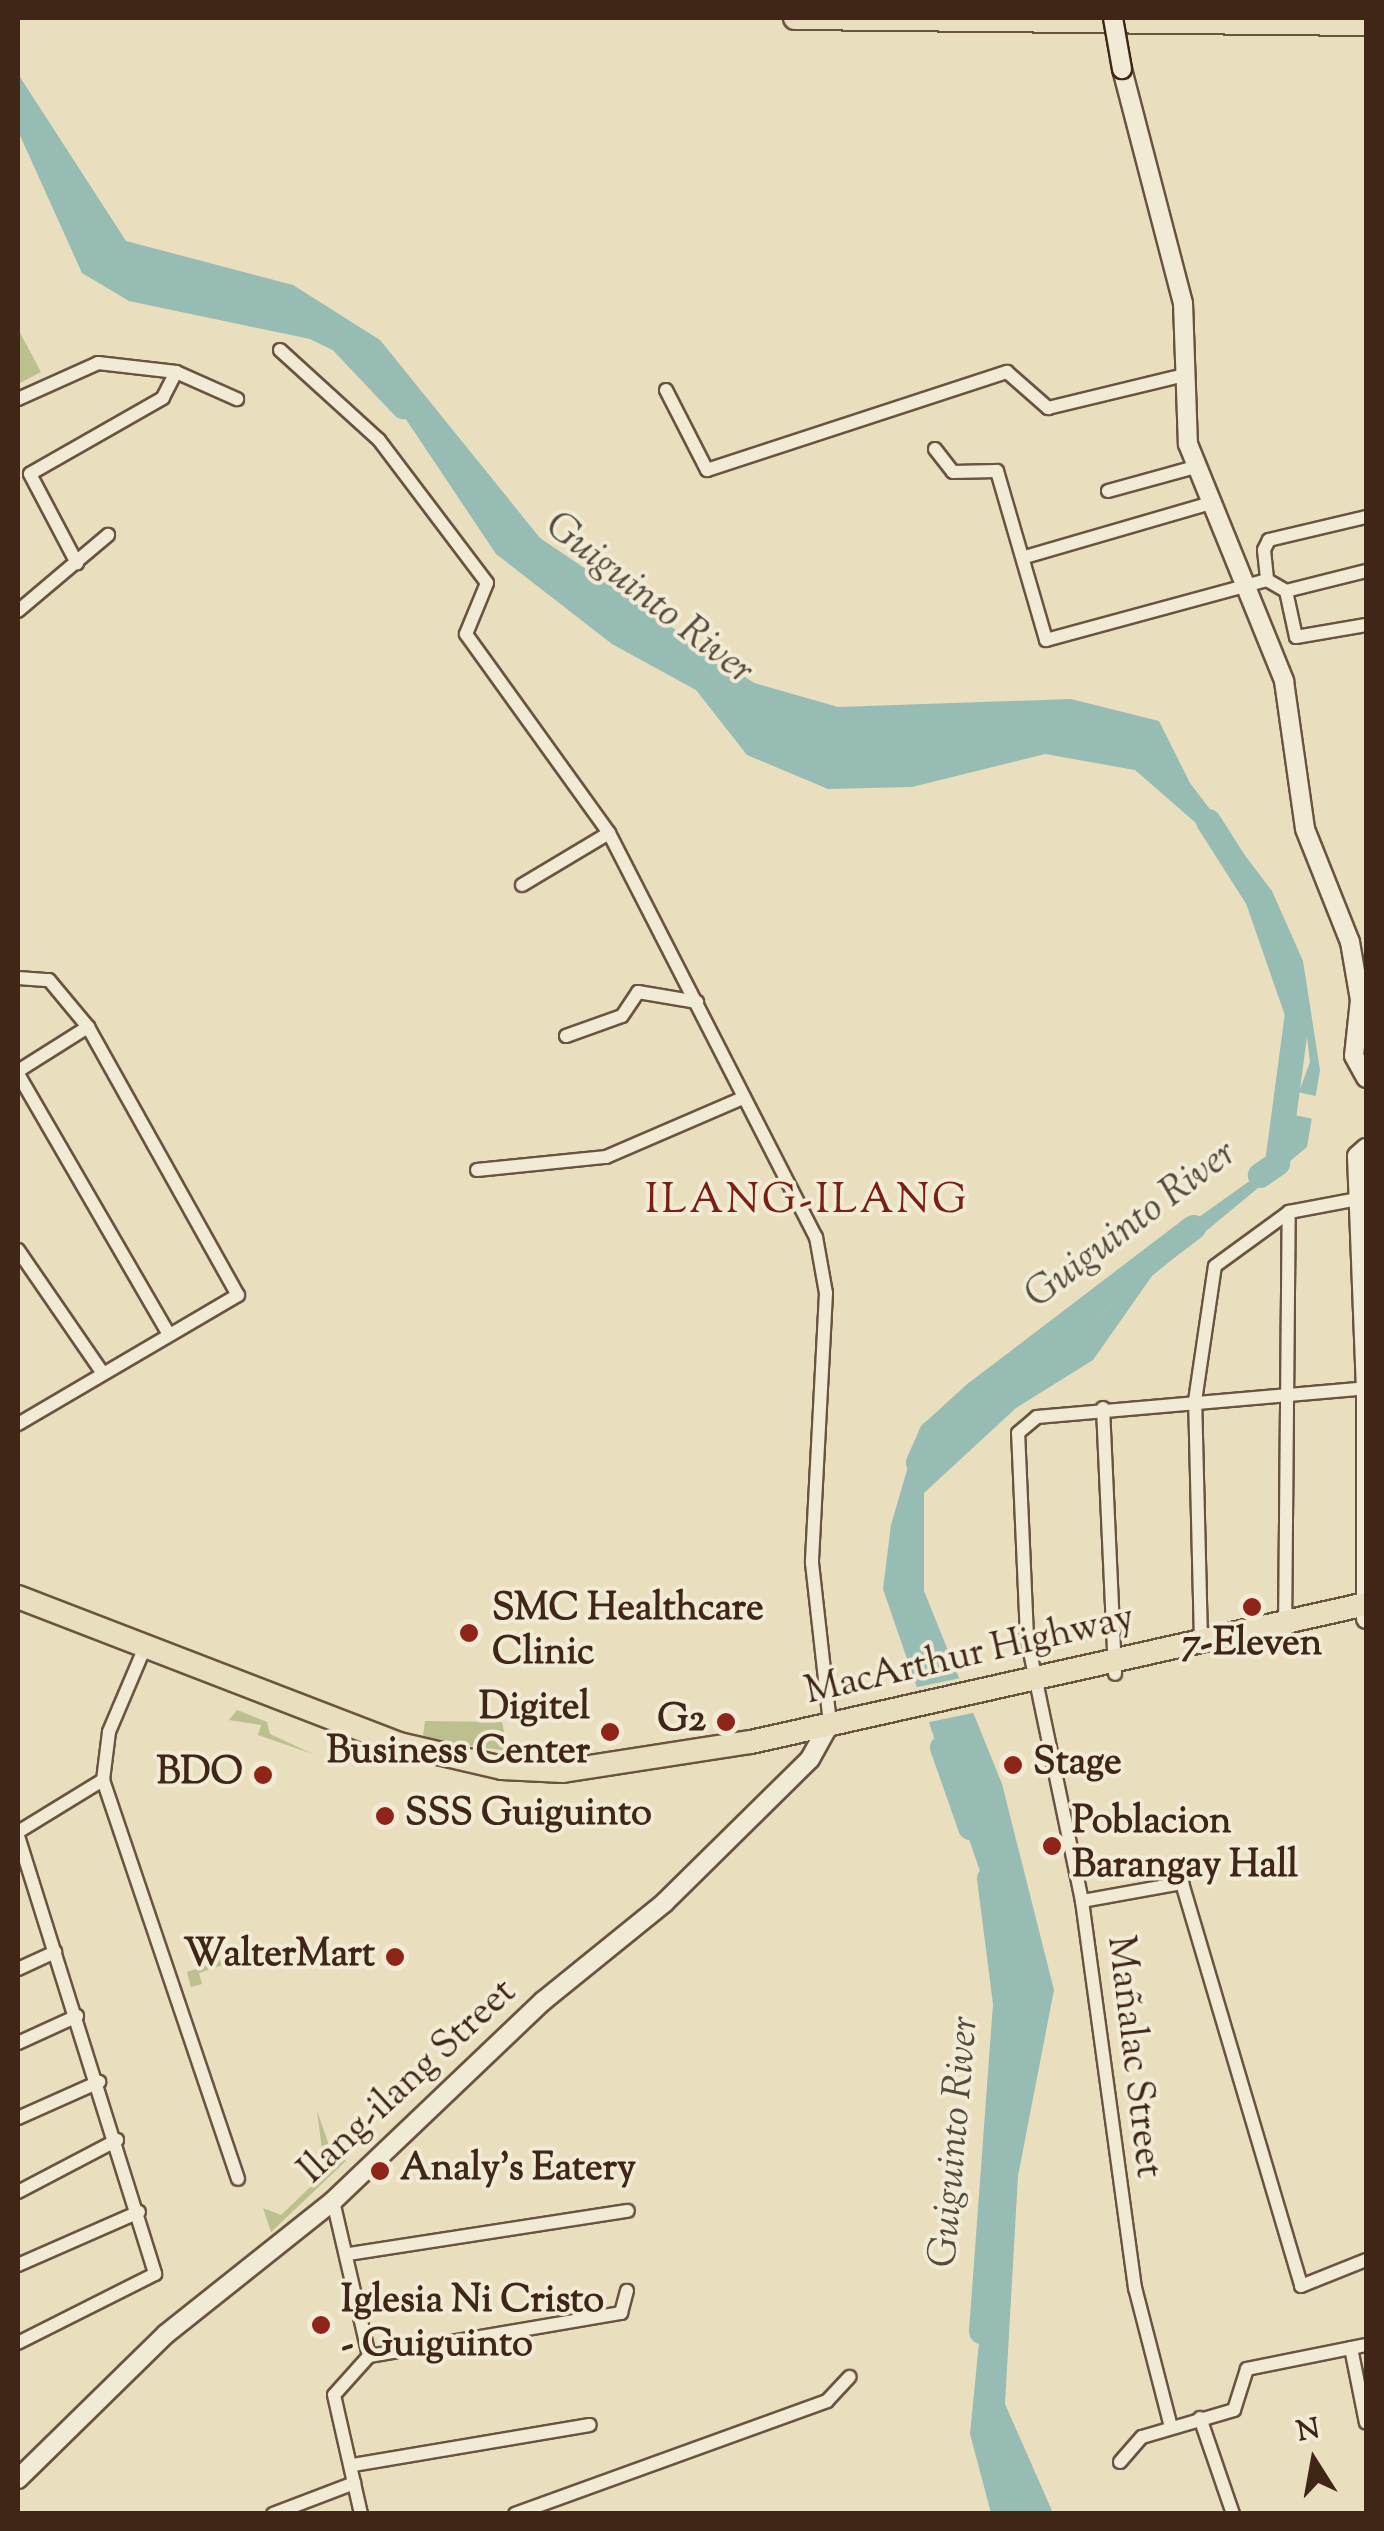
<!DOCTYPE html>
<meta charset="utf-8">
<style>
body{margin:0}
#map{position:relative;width:1384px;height:2531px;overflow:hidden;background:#e9debd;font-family:"Sorts Mill Goudy",serif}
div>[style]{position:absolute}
.green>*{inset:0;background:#bbc08e}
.water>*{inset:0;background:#97bcb3}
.pier>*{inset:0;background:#e9debd;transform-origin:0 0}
.river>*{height:25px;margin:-12.5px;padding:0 12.5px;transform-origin:12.5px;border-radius:12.5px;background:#97bcb3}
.roads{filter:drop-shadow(2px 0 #6a5440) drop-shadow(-2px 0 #6a5440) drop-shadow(0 2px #6a5440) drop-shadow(0 -2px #6a5440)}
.street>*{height:12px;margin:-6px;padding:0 6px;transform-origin:6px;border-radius:6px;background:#f1ead4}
.secondary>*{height:18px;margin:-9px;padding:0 9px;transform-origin:9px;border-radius:9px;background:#f1ead4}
.highway>*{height:22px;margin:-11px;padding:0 11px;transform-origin:11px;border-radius:11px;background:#e9debd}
.bridges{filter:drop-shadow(2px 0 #3f2617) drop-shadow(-2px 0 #3f2617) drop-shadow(0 2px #3f2617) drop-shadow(0 -2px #3f2617)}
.secondary-bridge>*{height:18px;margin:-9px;padding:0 9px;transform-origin:9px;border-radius:9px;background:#f1ead4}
.dots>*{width:28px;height:28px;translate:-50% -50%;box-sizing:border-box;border:5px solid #f1ead4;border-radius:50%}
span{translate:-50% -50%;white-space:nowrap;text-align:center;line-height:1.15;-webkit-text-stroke:8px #f1ead4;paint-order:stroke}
.poi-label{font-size:38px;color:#3f2617;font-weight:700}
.left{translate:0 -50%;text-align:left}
.right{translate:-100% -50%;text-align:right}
.street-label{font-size:38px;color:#3f2617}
.water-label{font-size:40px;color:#554c3e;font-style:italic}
.quarter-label{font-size:42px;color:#7a1f14;letter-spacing:2.5px}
.frame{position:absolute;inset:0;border:20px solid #3f2617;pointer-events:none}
.north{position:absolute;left:1264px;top:2411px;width:100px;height:100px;-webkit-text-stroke:8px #f1ead4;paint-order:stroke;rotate:349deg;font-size:28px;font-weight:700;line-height:40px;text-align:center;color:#3f2617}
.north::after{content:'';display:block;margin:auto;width:35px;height:45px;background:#3f2617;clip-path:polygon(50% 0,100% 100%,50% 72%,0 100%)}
</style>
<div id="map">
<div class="green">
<div style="clip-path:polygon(18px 329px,41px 372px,18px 384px)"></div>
<div style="clip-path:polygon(237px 1710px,267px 1722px,270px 1734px,313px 1754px,258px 1735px,261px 1725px,229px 1720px)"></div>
<div style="clip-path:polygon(425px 1721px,502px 1722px,508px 1751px,436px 1741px,423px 1736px)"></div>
<div style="clip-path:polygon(265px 1945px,270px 1962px,263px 1952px,199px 1973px,202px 1984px,191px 1987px,187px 1972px)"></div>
<div style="clip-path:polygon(317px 2111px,330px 2148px,346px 2161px,271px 2232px,263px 2208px,281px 2215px,325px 2173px)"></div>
</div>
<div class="water">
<div style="clip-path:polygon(18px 74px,126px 241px,293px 285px,380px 340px,540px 538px,754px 683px,838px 707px,1071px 699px,1159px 721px,1190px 783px,1272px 891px,1303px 961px,1320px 1070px,1307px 1147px,1152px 1276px,1093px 1360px,1016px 1408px,924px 1493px,924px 1591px,1002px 1784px,1054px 1990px,1018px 2176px,1005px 2404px,1053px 2513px,991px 2513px,970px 2434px,1011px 2017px,992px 1906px,883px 1589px,891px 1525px,914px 1446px,1111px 1306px,1185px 1227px,1272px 1165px,1310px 1062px,1302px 996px,1227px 850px,1135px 770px,1045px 754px,912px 787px,828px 789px,747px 755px,696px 690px,612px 644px,496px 554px,373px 370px,310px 339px,129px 301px,82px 273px,18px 131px)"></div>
</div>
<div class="pier">
<div style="left:1297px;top:1092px;width:25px;height:23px;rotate:12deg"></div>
<div style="clip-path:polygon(970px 1676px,982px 1711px,925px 1723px,913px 1688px)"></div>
</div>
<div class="river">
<div style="left:344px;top:344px;width:86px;rotate:46.4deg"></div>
<div style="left:1208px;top:821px;width:91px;rotate:57.5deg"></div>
<div style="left:1257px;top:898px;width:122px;rotate:70.8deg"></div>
<div style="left:1297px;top:1013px;width:151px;rotate:97.6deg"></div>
<div style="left:1277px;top:1163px;width:21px;rotate:145deg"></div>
<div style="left:918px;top:1462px;width:32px;rotate:-66deg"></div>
<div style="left:931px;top:1433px;width:59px;rotate:-42.3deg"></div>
<div style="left:975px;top:1393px;width:274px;rotate:-37.3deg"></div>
<div style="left:942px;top:1747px;width:85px;rotate:70.7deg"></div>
<div style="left:981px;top:2331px;width:329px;rotate:-85.8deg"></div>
<div style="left:1005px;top:2003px;width:126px;rotate:-97.3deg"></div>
</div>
<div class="roads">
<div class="street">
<div style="left:280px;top:350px;width:134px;rotate:42.3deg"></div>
<div style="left:379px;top:440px;width:179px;rotate:52.9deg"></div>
<div style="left:487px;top:583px;width:55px;rotate:112.4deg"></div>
<div style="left:466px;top:634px;width:245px;rotate:54.3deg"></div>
<div style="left:609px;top:833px;width:454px;rotate:62.9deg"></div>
<div style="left:816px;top:1237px;width:57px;rotate:79.9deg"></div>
<div style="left:826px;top:1293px;width:270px;rotate:93deg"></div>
<div style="left:812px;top:1563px;width:161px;rotate:83.6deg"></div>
<div style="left:176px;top:372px;width:67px;rotate:23.9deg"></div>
<div style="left:666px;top:390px;width:90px;rotate:62.9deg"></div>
<div style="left:707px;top:470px;width:316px;rotate:-18.1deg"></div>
<div style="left:1007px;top:372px;width:55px;rotate:41.3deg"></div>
<div style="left:1048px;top:408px;width:136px;rotate:-13.6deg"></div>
<div style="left:18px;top:399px;width:88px;rotate:-24.2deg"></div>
<div style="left:98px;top:363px;width:79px;rotate:6.6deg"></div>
<div style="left:176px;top:372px;width:29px;rotate:117deg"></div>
<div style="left:163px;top:398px;width:153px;rotate:150.3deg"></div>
<div style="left:30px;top:474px;width:101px;rotate:62.2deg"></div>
<div style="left:935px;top:449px;width:29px;rotate:52deg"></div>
<div style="left:953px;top:472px;width:44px;rotate:-1.3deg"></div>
<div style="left:997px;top:471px;width:176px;rotate:73.8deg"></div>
<div style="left:1046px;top:640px;width:229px;rotate:-15.2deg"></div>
<div style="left:1108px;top:491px;width:90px;rotate:-15.4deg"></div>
<div style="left:1366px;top:517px;width:100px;rotate:166.7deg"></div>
<div style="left:1269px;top:540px;width:11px;rotate:117deg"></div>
<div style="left:1264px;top:550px;width:30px;rotate:84deg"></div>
<div style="left:1267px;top:580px;width:22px;rotate:30deg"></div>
<div style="left:1286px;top:591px;width:82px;rotate:-14deg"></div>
<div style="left:1025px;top:557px;width:190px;rotate:-16.2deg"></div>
<div style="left:1286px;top:591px;width:47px;rotate:77.7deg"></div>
<div style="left:1296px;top:637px;width:71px;rotate:-9.7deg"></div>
<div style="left:18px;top:611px;width:118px;rotate:-40.2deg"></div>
<div style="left:522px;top:885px;width:101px;rotate:-30.9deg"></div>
<div style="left:18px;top:978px;width:31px;rotate:4deg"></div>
<div style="left:49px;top:980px;width:61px;rotate:50.3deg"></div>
<div style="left:88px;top:1027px;width:307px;rotate:60.8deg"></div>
<div style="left:238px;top:1295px;width:255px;rotate:149.6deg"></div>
<div style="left:566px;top:1036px;width:59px;rotate:-19.7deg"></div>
<div style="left:622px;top:1016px;width:29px;rotate:-56deg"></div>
<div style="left:638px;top:992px;width:60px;rotate:9.6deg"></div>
<div style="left:18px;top:1071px;width:83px;rotate:-32.2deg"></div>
<div style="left:18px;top:1074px;width:299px;rotate:59.9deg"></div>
<div style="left:477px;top:1170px;width:130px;rotate:-5.8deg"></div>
<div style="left:606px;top:1157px;width:149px;rotate:-23.3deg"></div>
<div style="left:18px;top:1250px;width:148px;rotate:55.5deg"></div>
<div style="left:1103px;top:1408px;width:266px;rotate:87.4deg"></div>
<div style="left:1285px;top:1636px;width:424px;rotate:-89.5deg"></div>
<div style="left:1201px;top:1641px;width:240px;rotate:-91.4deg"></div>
<div style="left:1195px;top:1401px;width:136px;rotate:-81.6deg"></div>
<div style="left:1215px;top:1266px;width:92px;rotate:-36.1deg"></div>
<div style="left:1289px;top:1212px;width:70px;rotate:-10.7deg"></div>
<div style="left:145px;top:1647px;width:92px;rotate:113deg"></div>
<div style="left:109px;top:1732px;width:48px;rotate:97.1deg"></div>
<div style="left:103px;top:1780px;width:421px;rotate:71.3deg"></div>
<div style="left:18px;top:1832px;width:100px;rotate:-31.5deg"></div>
<div style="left:18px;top:1836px;width:459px;rotate:72.6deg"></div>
<div style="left:155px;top:2274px;width:153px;rotate:153.3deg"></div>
<div style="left:1082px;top:1901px;width:102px;rotate:-10.2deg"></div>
<div style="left:1182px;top:1883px;width:420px;rotate:73.5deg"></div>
<div style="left:1301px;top:2286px;width:70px;rotate:-21.8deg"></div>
<div style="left:18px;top:1969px;width:41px;rotate:-24.7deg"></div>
<div style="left:18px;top:2043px;width:65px;rotate:-24.6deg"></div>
<div style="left:18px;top:2118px;width:89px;rotate:-24deg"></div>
<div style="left:18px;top:2192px;width:112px;rotate:-27.7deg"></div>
<div style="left:333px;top:2201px;width:159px;rotate:76.9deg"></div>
<div style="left:369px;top:2356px;width:52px;rotate:131.9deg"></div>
<div style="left:334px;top:2395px;width:122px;rotate:77.2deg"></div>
<div style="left:349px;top:2254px;width:282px;rotate:-8.8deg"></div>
<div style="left:18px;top:2265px;width:132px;rotate:-23.7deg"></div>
<div style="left:1351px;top:2348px;width:76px;rotate:78.7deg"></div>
<div style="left:369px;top:2356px;width:256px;rotate:-9.7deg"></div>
<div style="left:621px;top:2313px;width:23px;rotate:-75deg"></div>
<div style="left:1200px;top:2418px;width:102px;rotate:71deg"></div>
<div style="left:1171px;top:2427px;width:144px;rotate:-104.5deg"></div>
<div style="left:1135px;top:2288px;width:391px;rotate:-97.8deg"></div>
<div style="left:1082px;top:1901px;width:270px;rotate:-101.8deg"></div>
<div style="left:1027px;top:1637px;width:204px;rotate:-92.5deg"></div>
<div style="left:1018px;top:1433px;width:25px;rotate:-40deg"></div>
<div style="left:1037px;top:1417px;width:330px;rotate:-5deg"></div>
<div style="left:1120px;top:2462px;width:33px;rotate:-49deg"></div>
<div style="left:1142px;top:2437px;width:96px;rotate:-16.4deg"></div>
<div style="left:1234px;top:2410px;width:43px;rotate:-72.4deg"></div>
<div style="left:1247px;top:2369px;width:121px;rotate:-11.4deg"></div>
<div style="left:353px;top:2465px;width:240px;rotate:-9.6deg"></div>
<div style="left:273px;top:2514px;width:87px;rotate:-20.9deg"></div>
<div style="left:515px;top:2514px;width:332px;rotate:-19.9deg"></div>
<div style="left:827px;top:2401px;width:33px;rotate:-47deg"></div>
</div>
<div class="secondary">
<div style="left:1122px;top:69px;width:242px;rotate:75.4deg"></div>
<div style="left:1183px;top:303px;width:141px;rotate:88deg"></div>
<div style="left:1188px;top:444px;width:256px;rotate:67.9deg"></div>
<div style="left:1284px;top:681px;width:149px;rotate:81.9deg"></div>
<div style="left:1305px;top:829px;width:122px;rotate:68.3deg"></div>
<div style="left:1350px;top:942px;width:59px;rotate:80.2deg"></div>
<div style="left:1360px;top:1000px;width:56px;rotate:96.1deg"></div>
<div style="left:1354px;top:1056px;width:25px;rotate:61deg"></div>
<div style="left:1366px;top:1148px;width:12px;rotate:138deg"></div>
<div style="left:1357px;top:1156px;width:231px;rotate:87.8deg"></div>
<div style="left:1366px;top:1619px;width:231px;rotate:-90deg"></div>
<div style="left:18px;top:2479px;width:207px;rotate:-44.4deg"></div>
<div style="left:166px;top:2334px;width:213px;rotate:-38.5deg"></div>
<div style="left:333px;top:2201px;width:290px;rotate:-43.6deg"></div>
<div style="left:543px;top:2001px;width:156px;rotate:-39deg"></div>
<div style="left:664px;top:1903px;width:205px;rotate:-44.6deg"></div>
<div style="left:810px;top:1759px;width:41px;rotate:-60.9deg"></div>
</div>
<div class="highway">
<div style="left:795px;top:18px;width:571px;rotate:0.6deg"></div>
<div style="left:18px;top:1597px;width:408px;rotate:21.1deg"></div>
<div style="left:399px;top:1744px;width:106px;rotate:13.1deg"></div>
<div style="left:502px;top:1768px;width:61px;rotate:2.8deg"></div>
<div style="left:563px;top:1771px;width:190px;rotate:-8.8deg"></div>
<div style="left:751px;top:1742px;width:630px;rotate:-12.65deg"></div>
</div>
</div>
<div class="bridges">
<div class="secondary-bridge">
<div style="left:1113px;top:18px;width:52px;rotate:80deg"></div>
</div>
</div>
<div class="dots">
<div style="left:1252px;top:1607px;background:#8f2418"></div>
<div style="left:469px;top:1633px;background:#8f2418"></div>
<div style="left:726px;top:1722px;background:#8f2418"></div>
<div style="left:610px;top:1732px;background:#8f2418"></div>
<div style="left:1013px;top:1765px;background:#8f2418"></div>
<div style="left:263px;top:1775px;background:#8f2418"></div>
<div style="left:385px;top:1816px;background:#8f2418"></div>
<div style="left:1052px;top:1846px;background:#8f2418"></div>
<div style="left:395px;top:1957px;background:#8f2418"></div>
<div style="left:380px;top:2171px;background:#8f2418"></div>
<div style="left:321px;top:2325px;background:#8f2418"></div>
</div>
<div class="poi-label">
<span class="left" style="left:492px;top:1633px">SMC Healthcare<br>Clinic</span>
<span style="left:1252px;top:1646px">7-Eleven</span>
<span class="right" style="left:590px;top:1732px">Digitel<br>Business Center</span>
<span class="right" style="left:706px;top:1722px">G2</span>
<span class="left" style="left:1033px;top:1765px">Stage</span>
<span class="right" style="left:243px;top:1775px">BDO</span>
<span class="left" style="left:405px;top:1816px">SSS Guiguinto</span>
<span class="left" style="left:1072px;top:1846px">Poblacion<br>Barangay Hall</span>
<span class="right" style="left:375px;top:1957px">WalterMart</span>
<span class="left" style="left:400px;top:2171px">Analy's Eatery</span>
<span class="left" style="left:341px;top:2325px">Iglesia Ni Cristo<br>- Guiguinto</span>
</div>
<div class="street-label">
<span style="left:970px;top:1657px;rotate:-13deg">MacArthur Highway</span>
<span style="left:1132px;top:2057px;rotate:83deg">Mañalac Street</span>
<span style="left:409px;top:2083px;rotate:-43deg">Ilang-ilang Street</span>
</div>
<div class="water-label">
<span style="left:648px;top:600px;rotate:38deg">Guiguinto River</span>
<span style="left:1132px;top:1226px;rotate:-37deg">Guiguinto River</span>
<span style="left:956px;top:2142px;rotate:-85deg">Guiguinto River</span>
</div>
<div class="quarter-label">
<span style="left:807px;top:1202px">ILANG-ILANG</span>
</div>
<div class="frame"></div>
<div class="north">N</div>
</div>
